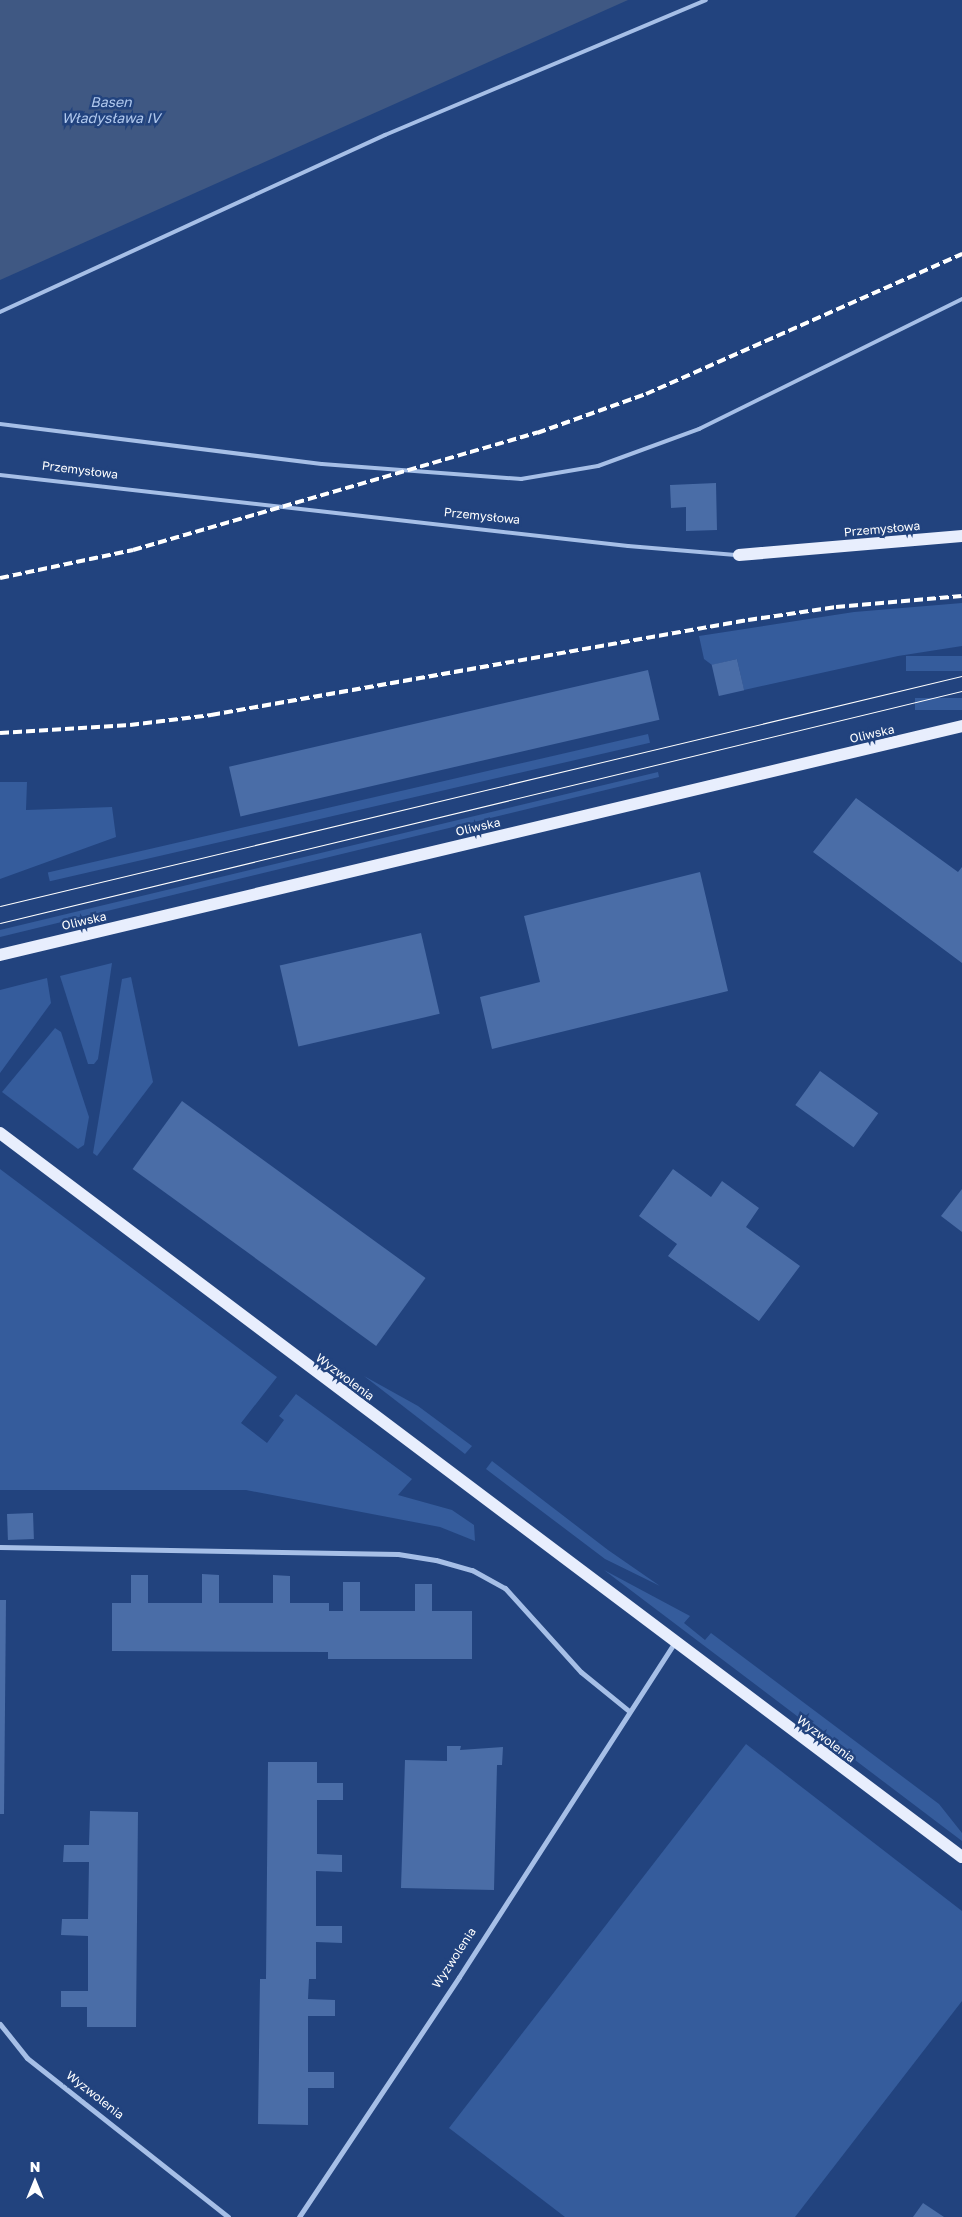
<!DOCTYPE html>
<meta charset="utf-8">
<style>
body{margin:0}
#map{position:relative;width:962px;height:2217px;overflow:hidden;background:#22437e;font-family:"Golos Text",sans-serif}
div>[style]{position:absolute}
.green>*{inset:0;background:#355c9c;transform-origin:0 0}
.water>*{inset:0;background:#3f5883}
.building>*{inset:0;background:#4a6da7;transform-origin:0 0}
.service>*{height:4px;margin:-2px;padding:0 2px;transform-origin:2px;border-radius:2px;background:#a6bfe7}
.minor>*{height:5px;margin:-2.5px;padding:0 2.5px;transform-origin:2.5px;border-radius:2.5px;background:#a6bfe7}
.primary>*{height:12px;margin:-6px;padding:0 6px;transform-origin:6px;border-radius:6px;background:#e8eefd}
.tram>*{height:1px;margin:-0.5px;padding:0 0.5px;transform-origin:0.5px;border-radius:0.5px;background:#fff}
.rail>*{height:4px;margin-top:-2px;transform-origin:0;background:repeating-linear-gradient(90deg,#fff 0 9px,transparent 0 13px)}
span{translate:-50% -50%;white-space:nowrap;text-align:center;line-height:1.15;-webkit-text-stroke:5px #22437e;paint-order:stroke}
.street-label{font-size:12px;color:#fff}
.water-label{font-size:14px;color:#b1c9ee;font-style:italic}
.north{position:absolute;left:10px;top:2157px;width:50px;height:50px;-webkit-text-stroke:4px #22437e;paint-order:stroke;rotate:0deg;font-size:14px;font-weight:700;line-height:20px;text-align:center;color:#fff}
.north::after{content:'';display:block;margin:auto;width:18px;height:22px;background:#fff;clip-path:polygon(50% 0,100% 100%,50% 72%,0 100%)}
</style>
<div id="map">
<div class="green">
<div style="clip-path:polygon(962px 603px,962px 646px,898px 656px,744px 690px,737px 659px,712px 665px,704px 659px,699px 636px,854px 612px)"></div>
<div style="left:962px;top:656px;width:15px;height:56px;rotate:90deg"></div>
<div style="left:962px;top:698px;width:12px;height:47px;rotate:90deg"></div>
<div style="left:648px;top:734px;width:9px;height:616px;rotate:77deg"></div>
<div style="clip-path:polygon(658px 772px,659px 777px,0 937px,0 930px)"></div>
<div style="clip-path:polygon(0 782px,27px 782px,26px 810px,112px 807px,116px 837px,0 879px)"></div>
<div style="clip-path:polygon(112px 963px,98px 1059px,94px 1064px,88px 1064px,60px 976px)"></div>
<div style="clip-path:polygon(131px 977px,153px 1082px,97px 1156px,93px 1153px,122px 979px)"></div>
<div style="clip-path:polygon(47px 978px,51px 1003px,0 1073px,0 990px)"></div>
<div style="clip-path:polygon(55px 1028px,61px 1032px,89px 1117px,84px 1145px,78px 1149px,2px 1092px)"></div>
<div style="clip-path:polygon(0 1169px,277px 1377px,241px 1423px,267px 1443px,284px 1420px,279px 1416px,296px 1394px,412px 1479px,398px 1495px,452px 1510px,474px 1525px,475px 1541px,440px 1527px,246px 1490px,0 1490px)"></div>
<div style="clip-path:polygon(364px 1376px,418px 1406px,472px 1446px,465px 1454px)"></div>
<div style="clip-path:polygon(492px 1461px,608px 1550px,660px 1586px,605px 1559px,486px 1469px)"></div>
<div style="clip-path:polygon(604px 1570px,690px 1616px,684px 1623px,705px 1640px,711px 1633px,939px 1804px,962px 1833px,962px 1841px)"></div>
<div style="clip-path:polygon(746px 1744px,962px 1911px,962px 2001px,795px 2217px,565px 2217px,449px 2128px)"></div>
</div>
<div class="water">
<div style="clip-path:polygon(0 0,628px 0,0 280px)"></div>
</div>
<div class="building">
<div style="clip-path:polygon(716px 483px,717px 530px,686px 531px,686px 507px,671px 508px,670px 485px)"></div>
<div style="left:737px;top:659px;width:32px;height:26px;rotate:77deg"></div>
<div style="left:648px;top:670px;width:51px;height:430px;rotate:77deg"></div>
<div style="clip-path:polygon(856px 798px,958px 872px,962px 867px,962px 963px,813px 852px)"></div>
<div style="clip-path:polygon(700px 872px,728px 991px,492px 1049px,480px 997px,540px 982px,524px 916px)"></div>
<div style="left:421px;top:933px;width:83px;height:145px;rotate:77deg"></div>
<div style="left:820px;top:1071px;width:72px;height:42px;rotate:36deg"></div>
<div style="left:182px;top:1101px;width:301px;height:84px;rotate:36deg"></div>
<div style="clip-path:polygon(673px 1169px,711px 1197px,722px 1181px,759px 1208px,746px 1227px,800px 1266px,759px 1321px,668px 1256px,677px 1244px,639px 1216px)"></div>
<div style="clip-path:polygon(962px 1189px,962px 1232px,941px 1216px)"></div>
<div style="left:33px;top:1513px;width:26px;height:26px;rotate:88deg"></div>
<div style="clip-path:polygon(202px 1574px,219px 1575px,219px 1603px,273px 1603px,273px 1575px,290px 1576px,290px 1603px,329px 1603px,329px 1611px,343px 1611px,343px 1582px,360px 1582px,360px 1611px,415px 1611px,415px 1584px,432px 1584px,432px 1611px,472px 1611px,472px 1659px,328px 1659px,328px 1652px,112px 1651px,112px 1603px,131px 1603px,131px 1575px,148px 1575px,148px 1603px,202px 1603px)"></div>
<div style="clip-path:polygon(0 1600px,6px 1600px,4px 1814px,0 1814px)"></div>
<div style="clip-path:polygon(447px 1746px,461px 1746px,460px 1750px,503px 1747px,502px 1765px,497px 1765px,494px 1890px,401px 1888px,405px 1760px,447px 1761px)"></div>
<div style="clip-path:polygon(268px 1762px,317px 1762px,317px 1783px,343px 1783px,343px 1800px,317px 1800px,317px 1854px,342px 1855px,342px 1872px,316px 1871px,316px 1926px,342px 1926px,342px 1943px,316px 1942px,316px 1979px,309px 1979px,308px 1999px,335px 2000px,335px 2016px,308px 2016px,308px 2072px,334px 2072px,334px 2088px,308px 2088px,308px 2125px,258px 2124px,260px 1979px,266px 1979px)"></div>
<div style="clip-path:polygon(90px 1811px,138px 1812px,136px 2027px,87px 2027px,87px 2007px,61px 2007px,61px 1991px,88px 1991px,88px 1936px,61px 1935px,62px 1919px,88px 1919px,89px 1862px,63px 1862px,64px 1845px,89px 1845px)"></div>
<div style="clip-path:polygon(923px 2203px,944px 2217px,913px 2217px)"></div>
</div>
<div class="service">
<div style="left:0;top:312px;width:424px;rotate:-24.7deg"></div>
<div style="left:385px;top:135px;width:348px;rotate:-22.8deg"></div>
<div style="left:0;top:424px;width:324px;rotate:7.1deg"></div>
<div style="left:322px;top:464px;width:200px;rotate:4.3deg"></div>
<div style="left:521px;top:479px;width:78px;rotate:-9.6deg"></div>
<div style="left:598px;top:466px;width:108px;rotate:-20.1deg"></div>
<div style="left:699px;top:429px;width:293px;rotate:-26.3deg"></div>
<div style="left:0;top:475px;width:632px;rotate:6.45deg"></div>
<div style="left:628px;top:546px;width:108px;rotate:4.8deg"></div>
</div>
<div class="minor">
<div style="left:0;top:1547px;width:398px;rotate:1deg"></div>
<div style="left:398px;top:1554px;width:38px;rotate:9deg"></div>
<div style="left:436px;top:1560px;width:37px;rotate:16deg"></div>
<div style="left:472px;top:1570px;width:38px;rotate:29deg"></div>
<div style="left:505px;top:1588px;width:113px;rotate:47.9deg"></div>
<div style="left:581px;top:1672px;width:62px;rotate:39.1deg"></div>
<div style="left:0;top:2024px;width:43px;rotate:51.5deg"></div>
<div style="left:27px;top:2058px;width:256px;rotate:38.3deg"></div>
<div style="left:299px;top:2217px;width:288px;rotate:-56.3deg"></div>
<div style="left:459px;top:1977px;width:397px;rotate:-57.2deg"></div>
</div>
<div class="primary">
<div style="left:739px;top:555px;width:224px;rotate:-4.9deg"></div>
<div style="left:0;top:955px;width:989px;rotate:-13.39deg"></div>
<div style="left:0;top:1133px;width:1204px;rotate:36.97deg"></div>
</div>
<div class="tram">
<div style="left:0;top:906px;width:989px;rotate:-13.45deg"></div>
<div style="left:0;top:923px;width:990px;rotate:-13.56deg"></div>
</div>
<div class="rail">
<div style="left:0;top:578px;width:136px;rotate:-11.9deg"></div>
<div style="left:133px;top:550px;width:421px;rotate:-16.2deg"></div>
<div style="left:537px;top:433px;width:116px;rotate:-19.7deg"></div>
<div style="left:646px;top:394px;width:346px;rotate:-23.9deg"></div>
<div style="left:0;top:733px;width:130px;rotate:-3.5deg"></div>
<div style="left:130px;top:725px;width:82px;rotate:-7deg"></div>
<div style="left:211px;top:715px;width:545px;rotate:-10.03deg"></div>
<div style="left:748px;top:620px;width:89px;rotate:-8.4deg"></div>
<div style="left:836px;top:607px;width:126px;rotate:-5deg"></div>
</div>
<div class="street-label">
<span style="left:80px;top:470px;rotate:7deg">Przemysłowa</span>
<span style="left:482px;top:516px;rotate:6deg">Przemysłowa</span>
<span style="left:882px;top:529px;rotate:-5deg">Przemysłowa</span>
<span style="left:872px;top:734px;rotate:-13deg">Oliwska</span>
<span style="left:478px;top:827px;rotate:-13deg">Oliwska</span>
<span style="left:84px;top:921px;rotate:-13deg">Oliwska</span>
<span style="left:345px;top:1377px;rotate:37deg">Wyzwolenia</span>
<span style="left:826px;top:1739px;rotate:37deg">Wyzwolenia</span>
<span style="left:454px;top:1958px;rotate:-57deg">Wyzwolenia</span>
<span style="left:95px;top:2095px;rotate:38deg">Wyzwolenia</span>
</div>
<div class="water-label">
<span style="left:111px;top:110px">Basen<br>Władysława IV</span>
</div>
<div class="north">N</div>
</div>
